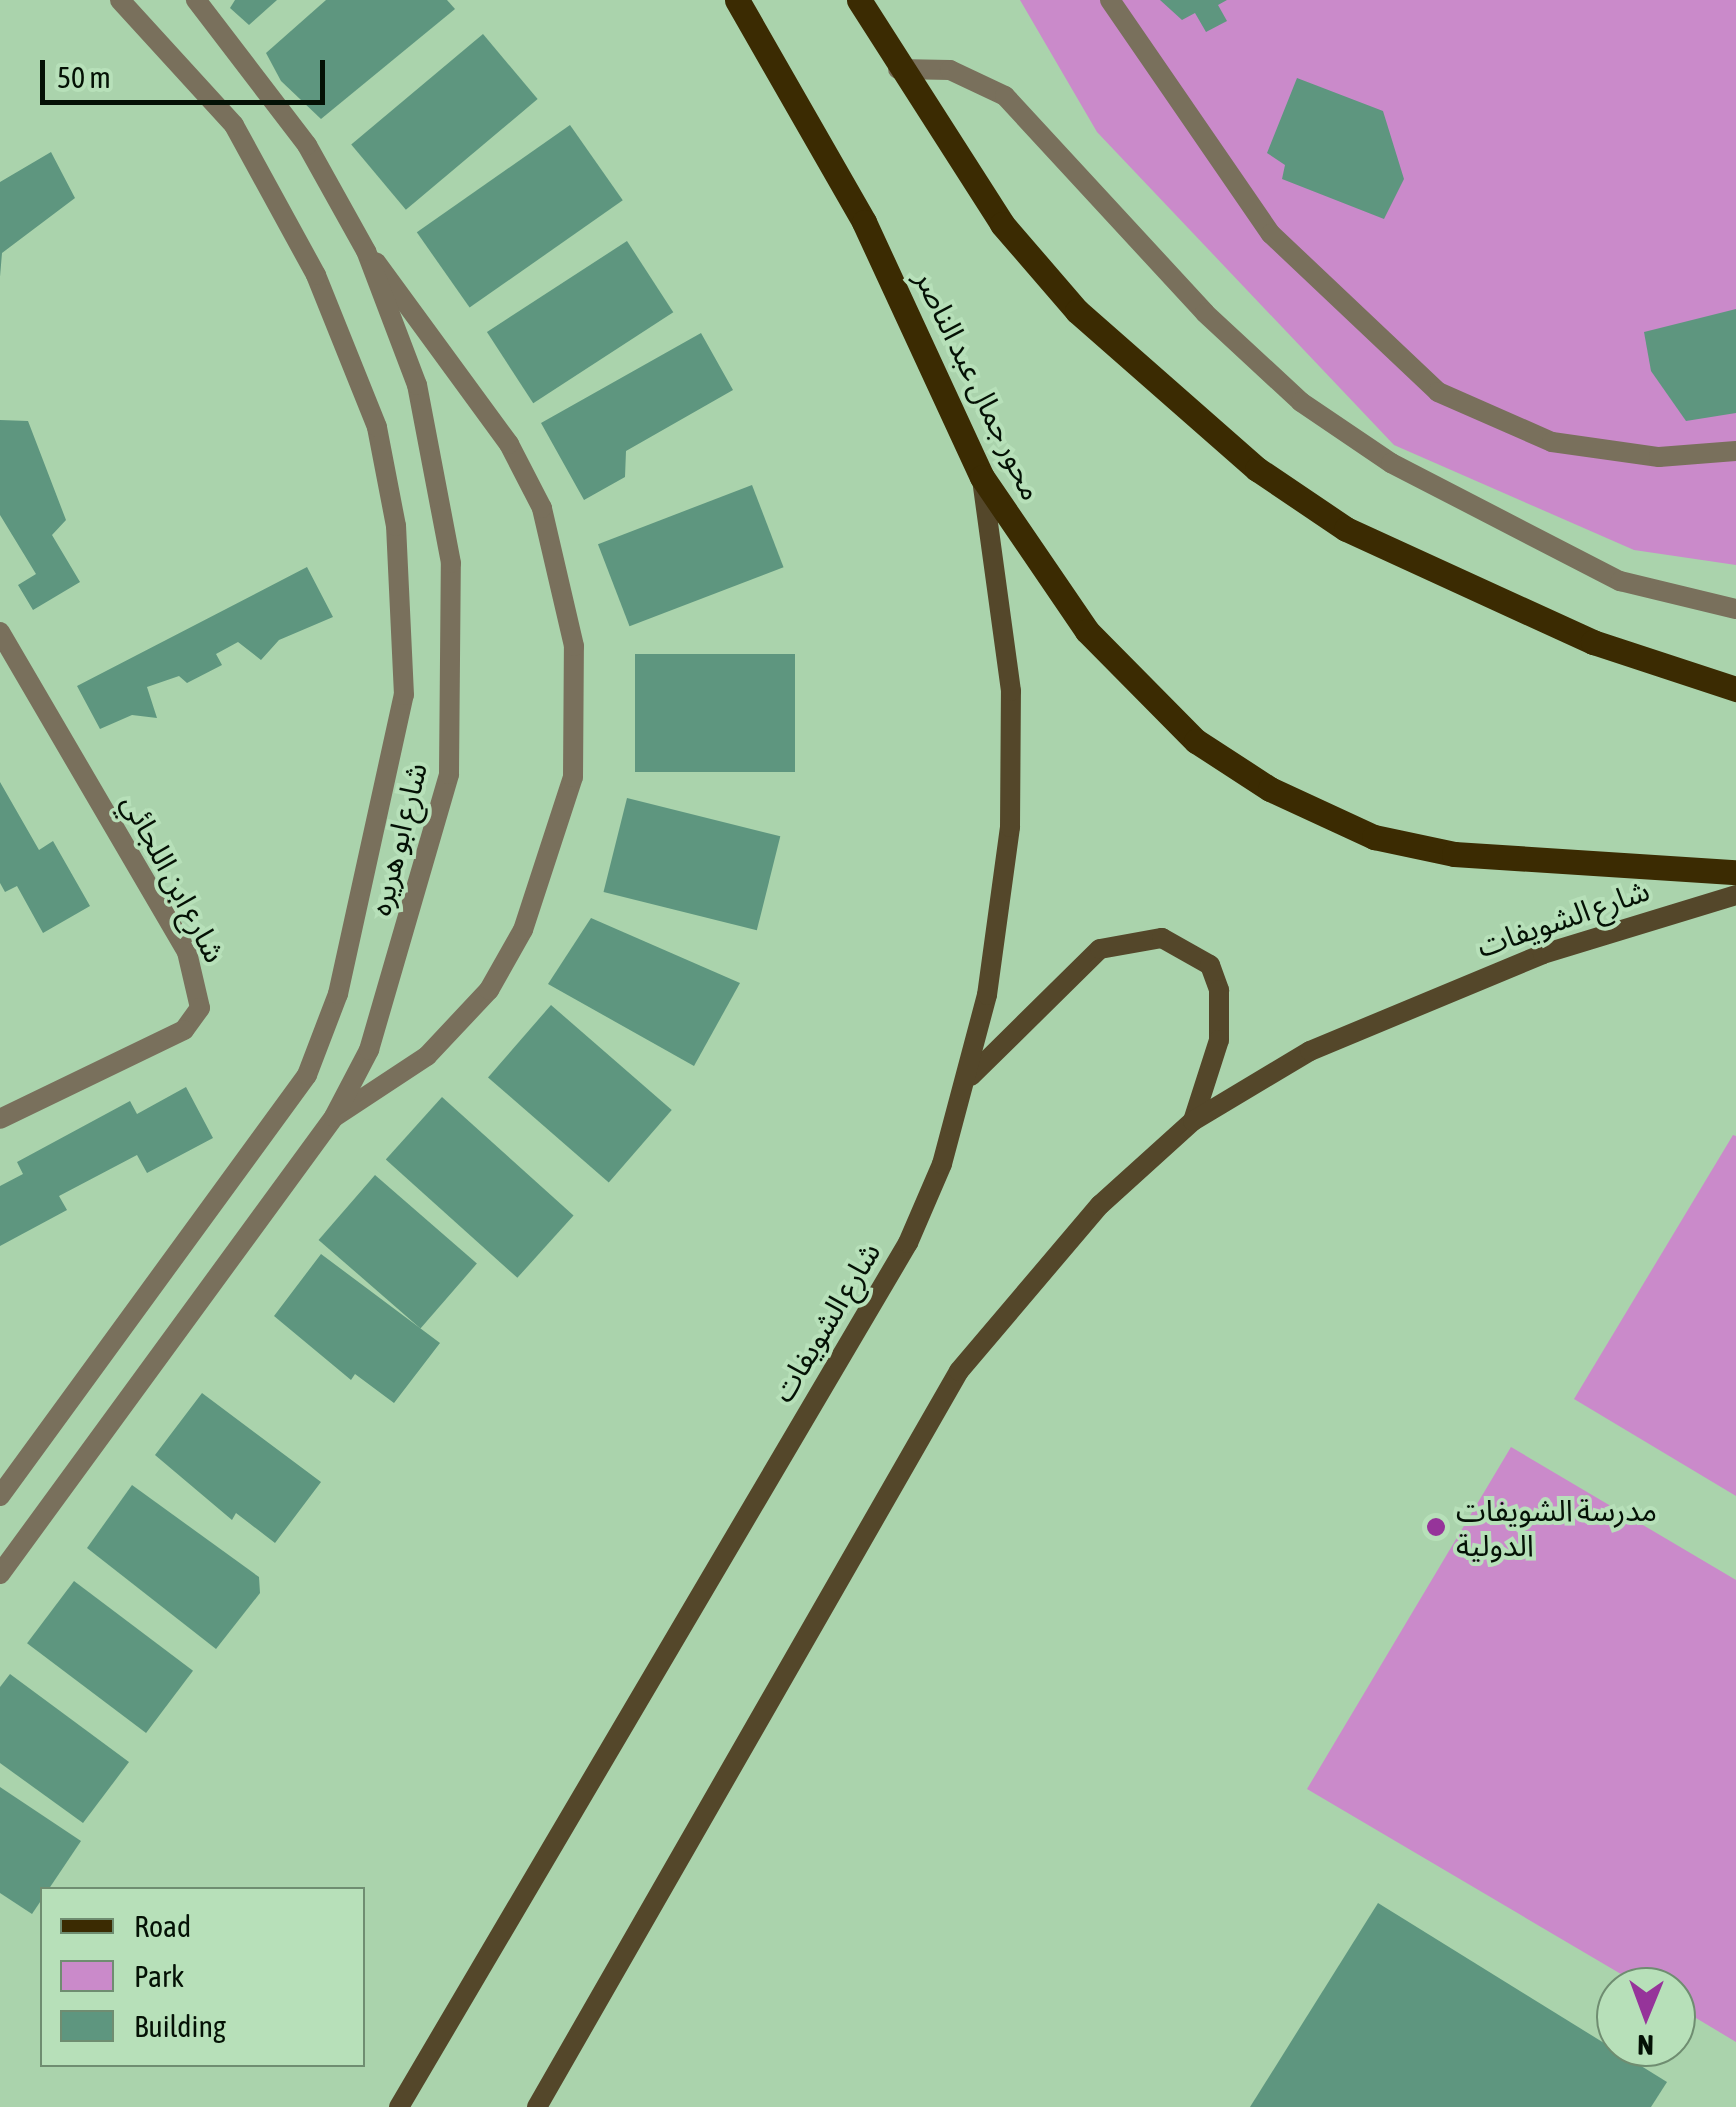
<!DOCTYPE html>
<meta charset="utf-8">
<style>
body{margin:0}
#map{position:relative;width:1736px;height:2107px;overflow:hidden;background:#aad3ac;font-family:"Asap Condensed","Noto Sans Arabic",sans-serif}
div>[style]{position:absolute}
.green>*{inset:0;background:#ca8aca}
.building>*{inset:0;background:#5e967f;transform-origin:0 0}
.street>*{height:20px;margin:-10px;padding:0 10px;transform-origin:10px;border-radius:10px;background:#79705c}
.secondary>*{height:20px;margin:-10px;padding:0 10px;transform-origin:10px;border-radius:10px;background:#54472a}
.primary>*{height:25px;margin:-12.5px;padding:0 12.5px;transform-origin:12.5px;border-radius:12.5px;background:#3b2b02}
.dots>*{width:28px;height:28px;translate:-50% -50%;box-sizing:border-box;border:5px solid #b7e0b9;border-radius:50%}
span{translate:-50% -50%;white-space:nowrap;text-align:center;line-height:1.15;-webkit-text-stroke:8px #b7e0b9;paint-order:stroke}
.street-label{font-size:30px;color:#041105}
.poi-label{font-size:30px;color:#041105}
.left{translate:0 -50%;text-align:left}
.legend{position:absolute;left:40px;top:1887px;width:325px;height:180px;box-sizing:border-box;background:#b7e0b9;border:2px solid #6f8d71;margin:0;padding:12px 18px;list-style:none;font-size:30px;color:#041105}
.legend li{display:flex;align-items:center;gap:20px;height:50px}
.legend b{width:50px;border:2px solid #6f8d71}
.north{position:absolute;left:1596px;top:1967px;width:100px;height:100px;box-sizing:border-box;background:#b7e0b9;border:2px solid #6f8d71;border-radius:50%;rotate:181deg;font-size:28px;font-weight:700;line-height:40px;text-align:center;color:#041105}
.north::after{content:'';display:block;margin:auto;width:35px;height:45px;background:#96349a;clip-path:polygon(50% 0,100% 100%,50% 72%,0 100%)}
.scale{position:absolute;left:40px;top:60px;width:285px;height:45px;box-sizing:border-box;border:5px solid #041105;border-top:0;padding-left:12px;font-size:30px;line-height:35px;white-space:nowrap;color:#041105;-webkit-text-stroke:8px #b7e0b9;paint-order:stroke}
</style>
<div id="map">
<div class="green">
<div style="clip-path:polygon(1020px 0,1736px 0,1736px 565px,1634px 550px,1394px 445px,1097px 132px)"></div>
<div style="clip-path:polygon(1733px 1135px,1736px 1136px,1736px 1496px,1574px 1399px)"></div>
<div style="clip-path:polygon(1511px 1447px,1736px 1580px,1736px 2042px,1676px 2006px,1676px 1987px,1643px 1987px,1307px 1789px)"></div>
</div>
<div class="building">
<div style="clip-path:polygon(235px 0,277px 0,249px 25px,230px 8px)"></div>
<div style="clip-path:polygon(326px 0,447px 0,455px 9px,321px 119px,281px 81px,266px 53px)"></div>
<div style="clip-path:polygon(1160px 0,1227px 0,1218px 5px,1227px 21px,1206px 32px,1195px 13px,1182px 20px)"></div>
<div style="left:483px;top:34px;width:85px;height:172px;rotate:50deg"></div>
<div style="clip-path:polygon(1297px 78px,1383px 111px,1404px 179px,1384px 219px,1282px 179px,1285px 165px,1267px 153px)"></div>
<div style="left:570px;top:125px;width:92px;height:187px;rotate:55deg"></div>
<div style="clip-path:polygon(51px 152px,75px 198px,2px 253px,0 277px,0 182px)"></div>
<div style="left:627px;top:241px;width:85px;height:167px;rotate:57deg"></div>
<div style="clip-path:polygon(1736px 309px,1736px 413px,1686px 421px,1651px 371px,1644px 332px)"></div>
<div style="clip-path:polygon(701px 333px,733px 390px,626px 451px,625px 477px,584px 500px,541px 423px)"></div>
<div style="clip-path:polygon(0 420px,28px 421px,66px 520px,52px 535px,80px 582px,33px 610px,18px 585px,36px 574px,0 515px)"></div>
<div style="left:752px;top:485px;width:88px;height:165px;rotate:69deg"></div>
<div style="clip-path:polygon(307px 567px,333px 617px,279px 640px,261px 660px,238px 642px,216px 654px,222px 665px,187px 683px,179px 676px,147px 687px,157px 718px,132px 715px,100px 729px,77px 686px)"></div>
<div style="left:795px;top:654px;width:118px;height:160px;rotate:90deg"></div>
<div style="clip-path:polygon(0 782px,39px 850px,53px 841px,90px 906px,43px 933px,17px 886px,5px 892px,0 883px)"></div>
<div style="left:627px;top:798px;width:158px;height:97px;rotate:14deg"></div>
<div style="clip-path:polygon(591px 918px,740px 983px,694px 1066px,548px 984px)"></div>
<div style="left:551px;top:1005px;width:160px;height:96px;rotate:41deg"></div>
<div style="clip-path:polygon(186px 1087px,213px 1138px,147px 1173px,137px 1155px,59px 1196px,67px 1210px,0 1246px,0 1186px,23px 1174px,17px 1162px,130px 1101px,137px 1114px)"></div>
<div style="left:442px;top:1097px;width:177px;height:84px;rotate:42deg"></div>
<div style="left:375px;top:1175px;width:135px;height:86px;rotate:41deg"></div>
<div style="clip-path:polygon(321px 1254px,440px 1343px,394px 1403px,355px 1374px,351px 1380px,274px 1316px)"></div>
<div style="clip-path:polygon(202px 1393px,321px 1482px,275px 1543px,236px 1513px,232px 1520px,155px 1455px)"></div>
<div style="clip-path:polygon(132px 1485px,259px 1577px,260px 1593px,216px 1649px,87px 1548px)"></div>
<div style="left:74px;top:1581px;width:149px;height:78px;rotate:37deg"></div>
<div style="clip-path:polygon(10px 1674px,129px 1762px,83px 1823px,0 1763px,0 1687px)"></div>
<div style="clip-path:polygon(0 1787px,81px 1841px,32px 1914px,0 1893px)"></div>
<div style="clip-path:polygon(1378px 1903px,1667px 2082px,1651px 2107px,1250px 2107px)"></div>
</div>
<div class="street">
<div style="left:1110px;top:0;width:284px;rotate:55.5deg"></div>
<div style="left:1271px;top:234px;width:230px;rotate:43.4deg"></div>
<div style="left:1438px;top:392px;width:124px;rotate:23.7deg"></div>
<div style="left:1552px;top:442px;width:108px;rotate:8deg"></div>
<div style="left:1659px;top:457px;width:77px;rotate:-4.5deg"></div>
<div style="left:898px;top:69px;width:52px;rotate:1.1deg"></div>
<div style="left:950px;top:70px;width:61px;rotate:25.3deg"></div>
<div style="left:1005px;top:96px;width:295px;rotate:47.3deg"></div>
<div style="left:1205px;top:313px;width:131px;rotate:42.8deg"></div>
<div style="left:1301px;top:402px;width:109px;rotate:34.1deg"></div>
<div style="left:1391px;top:463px;width:258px;rotate:27.3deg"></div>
<div style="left:1620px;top:581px;width:119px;rotate:13.6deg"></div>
<div style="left:0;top:632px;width:371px;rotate:59.7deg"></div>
<div style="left:187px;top:952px;width:57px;rotate:76.9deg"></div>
<div style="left:200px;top:1008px;width:27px;rotate:126deg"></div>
<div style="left:184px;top:1030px;width:204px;rotate:154.2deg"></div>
<div style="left:336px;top:1116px;width:109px;rotate:-33.4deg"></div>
<div style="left:427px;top:1056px;width:91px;rotate:-46.8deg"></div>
<div style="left:489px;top:990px;width:69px;rotate:-60.5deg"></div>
<div style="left:523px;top:930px;width:161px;rotate:-71.9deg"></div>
<div style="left:573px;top:777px;width:131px;rotate:-89.6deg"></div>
<div style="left:574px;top:646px;width:142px;rotate:-103.1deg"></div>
<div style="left:542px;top:508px;width:72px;rotate:-117.3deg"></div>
<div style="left:509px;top:444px;width:225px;rotate:-126.2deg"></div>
<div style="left:0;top:1496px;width:521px;rotate:-53.9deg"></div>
<div style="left:307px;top:1075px;width:87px;rotate:-69.1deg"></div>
<div style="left:338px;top:994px;width:306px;rotate:-77.6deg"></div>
<div style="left:404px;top:695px;width:169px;rotate:-92.7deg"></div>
<div style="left:396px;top:526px;width:101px;rotate:-100.9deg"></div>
<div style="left:377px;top:427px;width:164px;rotate:-111.9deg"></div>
<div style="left:316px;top:275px;width:171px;rotate:-118.7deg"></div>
<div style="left:234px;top:125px;width:169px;rotate:-132.4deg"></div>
<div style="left:0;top:1574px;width:566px;rotate:-53.84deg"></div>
<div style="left:334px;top:1117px;width:76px;rotate:-62.4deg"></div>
<div style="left:369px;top:1050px;width:287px;rotate:-73.8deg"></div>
<div style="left:449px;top:774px;width:211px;rotate:-89.5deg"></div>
<div style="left:451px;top:563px;width:181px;rotate:-100.8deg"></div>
<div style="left:417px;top:385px;width:143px;rotate:-110.8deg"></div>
<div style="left:366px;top:251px;width:121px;rotate:-119.1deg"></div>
<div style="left:307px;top:145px;width:183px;rotate:-127.4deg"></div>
</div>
<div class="secondary">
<div style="left:971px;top:1076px;width:181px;rotate:-44.6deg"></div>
<div style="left:1100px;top:949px;width:63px;rotate:-10.1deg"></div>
<div style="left:1162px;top:938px;width:55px;rotate:29.4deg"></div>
<div style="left:1210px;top:965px;width:27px;rotate:70deg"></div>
<div style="left:1219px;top:990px;width:50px;rotate:90deg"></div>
<div style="left:1219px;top:1040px;width:85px;rotate:107.8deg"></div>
<div style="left:399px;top:2107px;width:1003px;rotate:-59.5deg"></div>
<div style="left:908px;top:1243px;width:86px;rotate:-66.7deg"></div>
<div style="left:942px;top:1164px;width:175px;rotate:-75.1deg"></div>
<div style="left:987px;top:995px;width:170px;rotate:-82.2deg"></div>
<div style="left:1010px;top:827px;width:136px;rotate:-89.6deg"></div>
<div style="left:1011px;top:691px;width:215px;rotate:-97.8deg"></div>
<div style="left:537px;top:2107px;width:848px;rotate:-60.17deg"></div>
<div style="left:959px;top:1371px;width:218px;rotate:-49.7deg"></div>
<div style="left:1100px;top:1205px;width:125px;rotate:-42.1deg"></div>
<div style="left:1193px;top:1121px;width:136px;rotate:-30.9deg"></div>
<div style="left:1310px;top:1051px;width:252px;rotate:-22.6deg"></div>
<div style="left:1543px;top:954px;width:202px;rotate:-17deg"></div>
</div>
<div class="primary">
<div style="left:737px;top:0;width:256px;rotate:60.2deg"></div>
<div style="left:864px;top:222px;width:281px;rotate:65.2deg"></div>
<div style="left:982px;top:477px;width:186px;rotate:55.7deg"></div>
<div style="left:1087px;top:631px;width:155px;rotate:45.3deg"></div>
<div style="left:1196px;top:741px;width:88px;rotate:33deg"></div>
<div style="left:1270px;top:789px;width:115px;rotate:24.8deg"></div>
<div style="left:1374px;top:837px;width:82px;rotate:12deg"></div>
<div style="left:1454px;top:854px;width:283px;rotate:3.7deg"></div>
<div style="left:859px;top:0;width:266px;rotate:57.4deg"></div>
<div style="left:1002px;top:224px;width:115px;rotate:49.2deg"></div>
<div style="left:1077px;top:311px;width:240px;rotate:41.3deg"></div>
<div style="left:1257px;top:469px;width:107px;rotate:34deg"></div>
<div style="left:1346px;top:529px;width:272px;rotate:24.6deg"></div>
<div style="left:1593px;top:642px;width:151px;rotate:18.2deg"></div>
</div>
<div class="dots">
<div style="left:1436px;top:1527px;background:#96349a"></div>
</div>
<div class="street-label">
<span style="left:979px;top:385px;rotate:64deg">محور جمال عبد الناصر</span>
<span style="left:398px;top:839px;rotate:-76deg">شارع ابو هريره</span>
<span style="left:174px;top:878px;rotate:62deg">شارع ابن اللجائي</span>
<span style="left:1563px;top:918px;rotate:-19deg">شارع الشويفات</span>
<span style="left:826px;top:1322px;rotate:-59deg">شارع الشويفات</span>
</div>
<div class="poi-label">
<span class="left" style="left:1456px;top:1527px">مدرسة الشويفات<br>الدولية</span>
</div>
<ul class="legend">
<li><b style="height:12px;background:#3b2b02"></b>Road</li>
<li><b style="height:28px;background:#ca8aca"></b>Park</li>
<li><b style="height:28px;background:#5e967f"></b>Building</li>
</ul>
<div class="north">N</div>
<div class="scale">50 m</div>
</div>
